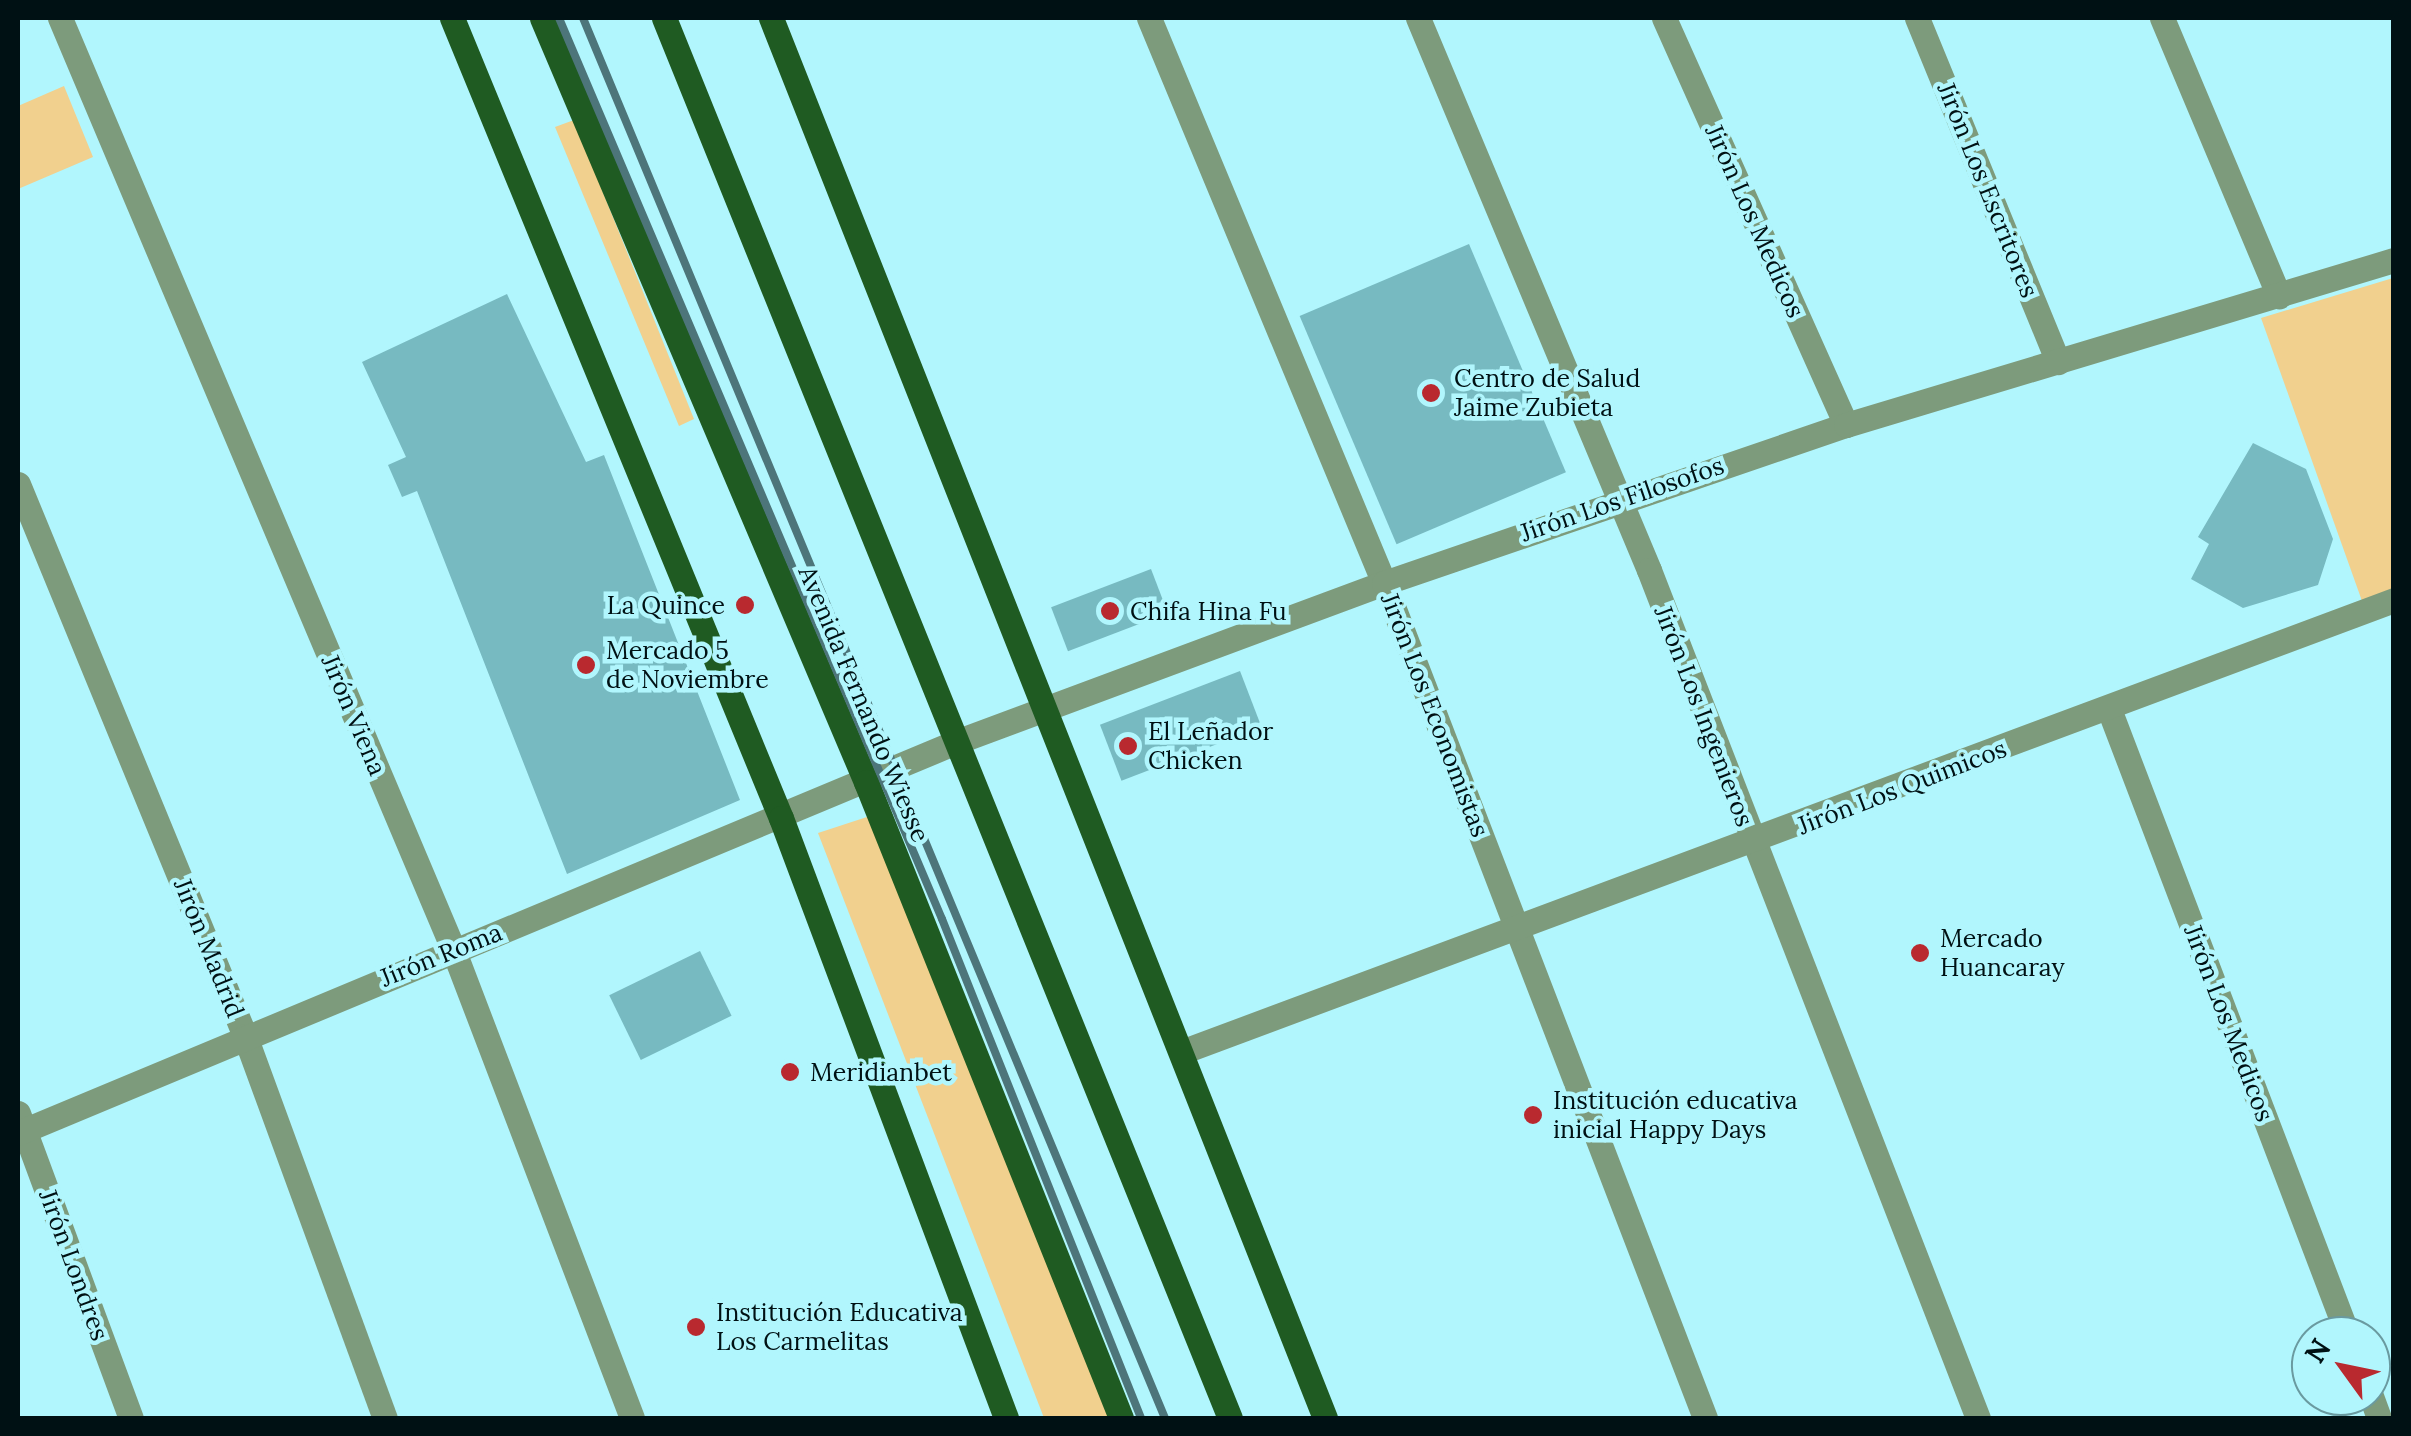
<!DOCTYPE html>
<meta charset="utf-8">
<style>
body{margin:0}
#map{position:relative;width:2411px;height:1436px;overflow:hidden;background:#b1f6fd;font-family:Lora,serif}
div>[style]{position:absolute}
.green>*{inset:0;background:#f1d08e}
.building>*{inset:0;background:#77bac1;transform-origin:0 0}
.minor>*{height:25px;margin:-12.5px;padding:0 12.5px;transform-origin:12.5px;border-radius:12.5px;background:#7d9b7c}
.major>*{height:25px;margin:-12.5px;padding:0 12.5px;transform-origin:12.5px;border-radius:12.5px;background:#1f5b22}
.rail>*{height:8px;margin:-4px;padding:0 4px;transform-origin:4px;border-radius:4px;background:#4d757a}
.dots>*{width:28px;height:28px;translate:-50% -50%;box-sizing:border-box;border:5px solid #b1f6fd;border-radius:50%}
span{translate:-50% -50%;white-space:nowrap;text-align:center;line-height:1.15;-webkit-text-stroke:9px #b1f6fd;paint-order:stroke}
.street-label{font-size:25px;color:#001114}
.poi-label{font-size:25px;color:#001114}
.left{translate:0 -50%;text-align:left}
.right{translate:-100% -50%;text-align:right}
.frame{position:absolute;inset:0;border:20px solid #001114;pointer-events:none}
.north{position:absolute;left:2291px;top:1316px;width:100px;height:100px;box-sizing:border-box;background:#b1f6fd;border:2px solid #6a9aa0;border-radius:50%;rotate:303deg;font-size:28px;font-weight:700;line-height:40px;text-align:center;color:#001114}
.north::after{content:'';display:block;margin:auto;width:35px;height:45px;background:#b9292f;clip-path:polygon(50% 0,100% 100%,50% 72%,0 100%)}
</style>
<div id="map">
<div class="green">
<div style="clip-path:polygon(64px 86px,93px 157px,18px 189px,18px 106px)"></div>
<div style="clip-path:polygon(574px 120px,694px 419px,679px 426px,555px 127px)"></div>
<div style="clip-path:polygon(2393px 278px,2393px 589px,2362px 601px,2261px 318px)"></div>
<div style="clip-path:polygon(870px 816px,1116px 1418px,1044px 1418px,818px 833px)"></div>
</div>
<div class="building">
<div style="left:1469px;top:244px;width:248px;height:184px;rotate:67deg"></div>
<div style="clip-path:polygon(507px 294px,586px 462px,604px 455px,740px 800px,567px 874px,417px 491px,402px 497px,388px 465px,406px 457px,362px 362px)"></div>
<div style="clip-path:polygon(2253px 443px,2306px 469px,2333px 539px,2318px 585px,2243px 608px,2191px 579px,2209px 544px,2198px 537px)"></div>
<div style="left:1151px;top:569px;width:47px;height:107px;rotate:69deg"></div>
<div style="left:1240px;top:671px;width:60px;height:150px;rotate:69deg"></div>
<div style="left:700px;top:951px;width:72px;height:101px;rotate:64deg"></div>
</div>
<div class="minor">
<div style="left:60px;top:18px;width:1011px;rotate:67.11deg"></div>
<div style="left:453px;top:949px;width:502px;rotate:69.11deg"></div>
<div style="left:1149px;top:18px;width:612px;rotate:67.42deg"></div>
<div style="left:1384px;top:583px;width:895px;rotate:68.97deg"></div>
<div style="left:1418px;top:18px;width:598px;rotate:67.29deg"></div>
<div style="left:1649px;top:570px;width:910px;rotate:68.8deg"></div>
<div style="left:1664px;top:18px;width:446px;rotate:65.9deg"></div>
<div style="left:1917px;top:18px;width:372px;rotate:67.7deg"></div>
<div style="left:2162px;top:18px;width:302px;rotate:67.2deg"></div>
<div style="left:18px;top:484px;width:597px;rotate:67.65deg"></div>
<div style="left:245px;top:1036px;width:407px;rotate:69.9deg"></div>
<div style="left:2109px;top:709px;width:671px;rotate:69.13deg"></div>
<div style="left:1184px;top:1051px;width:1291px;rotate:-20.44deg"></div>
<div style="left:18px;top:1113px;width:325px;rotate:69.7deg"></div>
<div style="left:18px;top:1133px;width:1016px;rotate:-22.63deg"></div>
<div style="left:956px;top:742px;width:457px;rotate:-20.4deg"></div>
<div style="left:1384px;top:583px;width:488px;rotate:-18.9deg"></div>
<div style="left:1846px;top:425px;width:572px;rotate:-16.76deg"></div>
<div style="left:2371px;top:1396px;width:23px;rotate:70deg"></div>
</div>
<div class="major">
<div style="left:452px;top:18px;width:865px;rotate:67.65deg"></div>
<div style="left:781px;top:818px;width:641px;rotate:69.44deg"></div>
<div style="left:542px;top:18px;width:830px;rotate:67.02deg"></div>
<div style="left:866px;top:782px;width:685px;rotate:68.15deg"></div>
<div style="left:664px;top:18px;width:1510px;rotate:67.99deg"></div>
<div style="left:771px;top:18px;width:1506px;rotate:68.41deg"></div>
</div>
<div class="rail">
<div style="left:559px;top:18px;width:979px;rotate:66.97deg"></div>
<div style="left:942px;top:919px;width:537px;rotate:68.26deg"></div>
<div style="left:583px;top:18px;width:1516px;rotate:67.43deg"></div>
</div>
<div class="dots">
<div style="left:1431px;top:393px;background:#b9292f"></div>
<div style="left:745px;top:605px;background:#b9292f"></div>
<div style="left:1110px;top:611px;background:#b9292f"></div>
<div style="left:586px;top:665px;background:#b9292f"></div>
<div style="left:1128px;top:746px;background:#b9292f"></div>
<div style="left:1920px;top:953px;background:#b9292f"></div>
<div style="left:790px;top:1072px;background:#b9292f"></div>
<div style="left:1533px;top:1115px;background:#b9292f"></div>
<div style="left:696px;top:1327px;background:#b9292f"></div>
</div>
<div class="street-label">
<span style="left:1988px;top:190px;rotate:68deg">Jirón Los Escritores</span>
<span style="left:1755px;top:221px;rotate:66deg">Jirón Los Medicos</span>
<span style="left:1622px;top:499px;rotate:-19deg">Jirón Los Filosofos</span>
<span style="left:864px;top:704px;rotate:67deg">Avenida Fernando Wiesse</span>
<span style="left:354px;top:715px;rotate:67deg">Jirón Viena</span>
<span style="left:1435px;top:715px;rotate:69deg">Jirón Los Economistas</span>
<span style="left:1704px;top:716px;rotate:69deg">Jirón Los Ingenieros</span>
<span style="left:1902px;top:787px;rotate:-21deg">Jirón Los Quimicos</span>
<span style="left:209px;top:948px;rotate:68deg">Jirón Madrid</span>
<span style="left:441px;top:955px;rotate:-22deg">Jirón Roma</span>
<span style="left:2229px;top:1023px;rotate:69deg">Jirón Los Medicos</span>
<span style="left:74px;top:1265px;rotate:70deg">Jirón Londres</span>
</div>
<div class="poi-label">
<span class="left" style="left:1454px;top:393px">Centro de Salud<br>Jaime Zubieta</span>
<span class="right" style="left:725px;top:605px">La Quince</span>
<span class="left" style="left:1130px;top:611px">Chifa Hina Fu</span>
<span class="left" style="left:606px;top:665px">Mercado 5<br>de Noviembre</span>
<span class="left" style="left:1148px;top:746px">El Leñador<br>Chicken</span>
<span class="left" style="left:1940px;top:953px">Mercado<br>Huancaray</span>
<span class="left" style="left:810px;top:1072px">Meridianbet</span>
<span class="left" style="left:1553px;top:1115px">Institución educativa<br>inicial Happy Days</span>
<span class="left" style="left:716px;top:1327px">Institución Educativa<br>Los Carmelitas</span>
</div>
<div class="frame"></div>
<div class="north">N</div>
</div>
